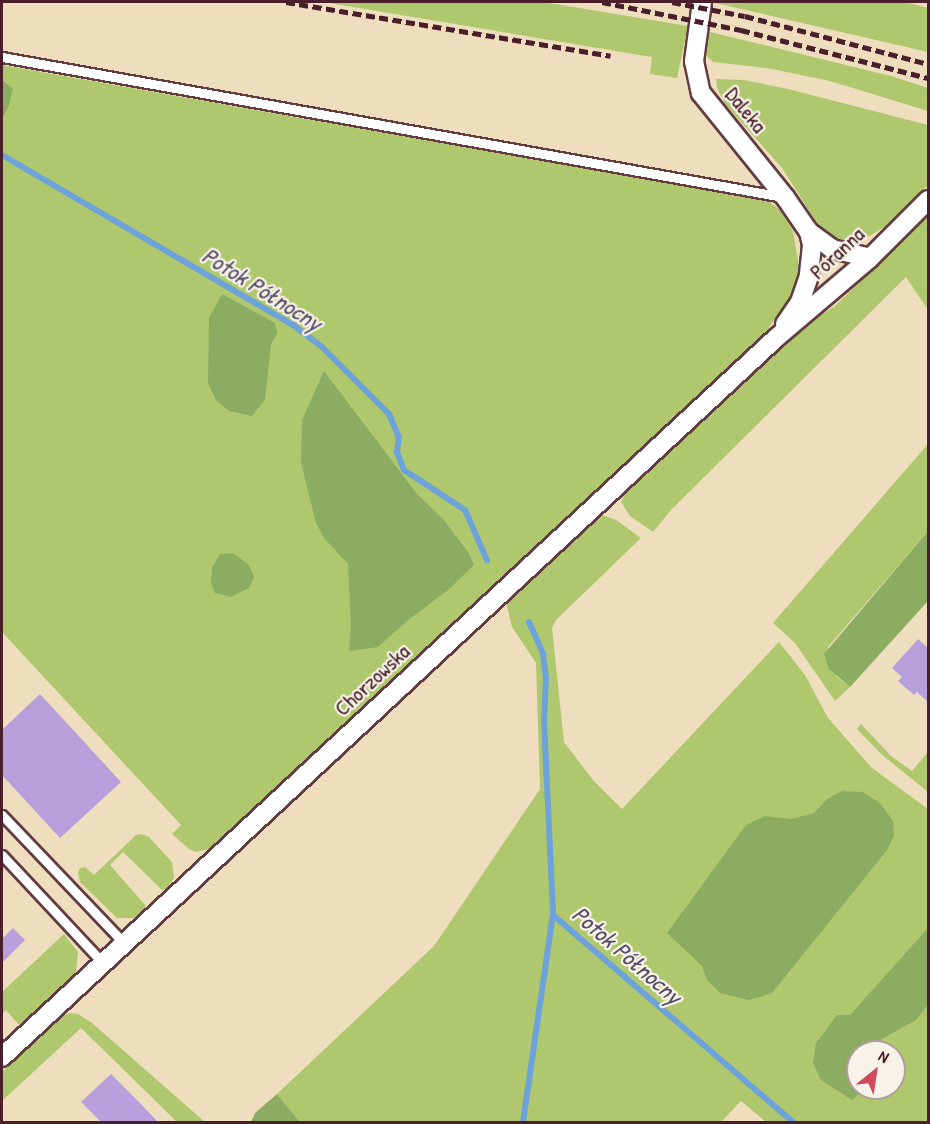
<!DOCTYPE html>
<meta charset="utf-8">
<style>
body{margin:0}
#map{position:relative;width:930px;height:1124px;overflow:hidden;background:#eedebd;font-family:"Patrick Hand",sans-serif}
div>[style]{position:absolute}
.green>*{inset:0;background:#afc86e}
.forest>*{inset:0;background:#8bac61}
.stream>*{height:6px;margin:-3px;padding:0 3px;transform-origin:3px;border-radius:3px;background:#6da3da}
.building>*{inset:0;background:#b69fdb}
.roads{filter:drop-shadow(2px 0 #633c41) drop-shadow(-2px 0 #633c41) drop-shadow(0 2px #633c41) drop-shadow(0 -2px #633c41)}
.lane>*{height:9px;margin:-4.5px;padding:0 4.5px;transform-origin:4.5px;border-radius:4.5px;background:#fff}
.street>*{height:18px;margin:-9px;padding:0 9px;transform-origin:9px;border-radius:9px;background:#fff}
.rail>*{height:4.5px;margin-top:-2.25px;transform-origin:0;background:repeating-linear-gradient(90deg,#4a1f2b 0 9px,transparent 0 13.5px)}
span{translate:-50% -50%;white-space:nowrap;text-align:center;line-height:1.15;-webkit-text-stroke:4.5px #f7f3e8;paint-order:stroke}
.street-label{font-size:22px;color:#4a1f2b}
.water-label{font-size:24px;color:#564d68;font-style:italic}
.frame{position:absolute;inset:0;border:3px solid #4a1f2b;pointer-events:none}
.north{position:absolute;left:846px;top:1040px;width:60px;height:60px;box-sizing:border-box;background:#f7f3e8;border:2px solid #b29e9c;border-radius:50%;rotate:30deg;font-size:16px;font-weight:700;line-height:24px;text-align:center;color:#4a1f2b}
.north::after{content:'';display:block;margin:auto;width:21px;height:27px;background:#d1495b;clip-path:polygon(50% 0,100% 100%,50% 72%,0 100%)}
</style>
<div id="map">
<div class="green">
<div style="clip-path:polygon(323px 2px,543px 2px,688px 26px,677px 78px,650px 74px,652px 57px)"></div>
<div style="clip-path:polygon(711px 2px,905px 2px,928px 8px,928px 52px)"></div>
<div style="clip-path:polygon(706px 31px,891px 76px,928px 88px,928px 111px,830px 81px,767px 68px,713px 62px,704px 54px)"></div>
<div style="clip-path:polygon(2px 65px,769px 201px,782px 212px,793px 231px,799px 266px,796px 284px,789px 299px,765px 333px,209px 849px,196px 852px,189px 849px,172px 834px,181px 825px,2px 632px)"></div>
<div style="clip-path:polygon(716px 79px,744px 80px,788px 89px,928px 125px,928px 185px,886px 226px,868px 237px,849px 242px,832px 236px,819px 226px,782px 168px,725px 104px,717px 88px)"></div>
<div style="clip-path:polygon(928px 215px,928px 310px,906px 277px,671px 510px,653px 532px,630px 516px,621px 502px,625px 494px,810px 322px,835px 306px)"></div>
<div style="clip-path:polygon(928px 444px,928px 531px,828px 647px,837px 677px,850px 687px,835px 701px,795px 643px,773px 623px)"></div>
<div style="clip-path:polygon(evenodd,603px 515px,616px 520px,641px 538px,556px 620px,552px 628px,564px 742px,593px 780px,622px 809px,779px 642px,805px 675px,828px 718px,872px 768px,928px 809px,928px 1122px,766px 1122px,741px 1101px,721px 1122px,300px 1122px,277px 1094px,434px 946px,540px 789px,536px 663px,512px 627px,506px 602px,596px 517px,603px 515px,858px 1052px,894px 1052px,894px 1088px,858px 1088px,858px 1052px)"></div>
<div style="clip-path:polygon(861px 724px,891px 756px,912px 771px,928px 752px,928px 792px,881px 754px,857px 729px)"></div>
<div style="clip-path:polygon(141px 834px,149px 837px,172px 862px,174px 878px,166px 889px,162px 890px,123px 852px,110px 865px,146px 906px,137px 918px,117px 918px,80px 882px,78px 873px,80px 868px,85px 867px,94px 875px,136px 835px)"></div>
<div style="clip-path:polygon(64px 934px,78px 952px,76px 973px,19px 1025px,6px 1010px,2px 1014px,2px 992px)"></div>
<div style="clip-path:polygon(70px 1013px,78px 1014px,92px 1023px,205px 1122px,177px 1122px,81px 1028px,2px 1101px,2px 1072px,62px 1016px)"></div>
</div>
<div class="forest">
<div style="clip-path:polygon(2px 80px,13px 89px,9px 105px,2px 119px)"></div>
<div style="clip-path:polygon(222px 294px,275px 323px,277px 334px,271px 344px,265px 400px,252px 416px,229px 411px,216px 400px,208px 383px,209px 318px)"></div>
<div style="clip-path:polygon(324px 371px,417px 494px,443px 519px,468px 552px,474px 565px,448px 590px,407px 621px,378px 647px,349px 651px,351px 625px,348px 564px,324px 538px,316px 523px,301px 462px,302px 420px)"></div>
<div style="clip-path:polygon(928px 531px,928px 601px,850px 687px,829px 669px,824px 654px)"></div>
<div style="clip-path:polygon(233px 553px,249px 565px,254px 577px,249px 588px,231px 597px,215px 593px,211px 583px,212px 568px,220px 554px)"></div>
<div style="clip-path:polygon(842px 791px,863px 792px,880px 803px,893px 821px,894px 836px,887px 850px,772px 993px,749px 1000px,720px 993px,707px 980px,702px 966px,667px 933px,746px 825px,765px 816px,791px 819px,814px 813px,827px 799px)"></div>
<div style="clip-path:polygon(928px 928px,928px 1004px,916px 1020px,873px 1044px,872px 1052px,858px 1052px,858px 1088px,866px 1088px,852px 1100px,821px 1080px,813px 1063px,816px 1043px,837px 1015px,850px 1015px)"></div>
<div style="clip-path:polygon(277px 1094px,300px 1122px,251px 1122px,255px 1113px)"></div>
</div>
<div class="stream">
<div style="left:2px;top:155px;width:337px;rotate:30.3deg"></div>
<div style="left:293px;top:325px;width:36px;rotate:37deg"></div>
<div style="left:322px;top:347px;width:95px;rotate:45deg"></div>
<div style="left:389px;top:414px;width:25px;rotate:67deg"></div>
<div style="left:399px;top:437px;width:15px;rotate:98deg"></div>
<div style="left:397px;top:452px;width:19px;rotate:69deg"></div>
<div style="left:404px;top:470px;width:73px;rotate:33.3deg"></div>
<div style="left:465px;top:510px;width:55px;rotate:66.3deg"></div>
<div style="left:529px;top:622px;width:35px;rotate:66deg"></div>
<div style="left:543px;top:654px;width:24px;rotate:83deg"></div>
<div style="left:546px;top:678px;width:43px;rotate:92.7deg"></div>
<div style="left:544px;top:721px;width:194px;rotate:87.3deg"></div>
<div style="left:553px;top:915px;width:317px;rotate:40.8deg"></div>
<div style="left:523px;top:1122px;width:209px;rotate:-81.8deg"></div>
</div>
<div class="building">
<div style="clip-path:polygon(918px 639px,928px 648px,928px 702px,917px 692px,914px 695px,898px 681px,902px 677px,892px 668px)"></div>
<div style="clip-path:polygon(40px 694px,121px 782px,60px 838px,2px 775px,2px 730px)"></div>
<div style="clip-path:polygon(13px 928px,25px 940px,2px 963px,2px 939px)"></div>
<div style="clip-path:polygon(111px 1074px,136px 1099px,158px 1122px,101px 1122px,81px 1102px)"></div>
</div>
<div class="roads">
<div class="lane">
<div style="left:2px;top:57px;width:793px;rotate:10.16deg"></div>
<div style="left:2px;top:815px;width:177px;rotate:46.4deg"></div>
<div style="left:2px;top:855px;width:148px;rotate:46.9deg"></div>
</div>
<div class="street">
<div style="left:702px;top:2px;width:60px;rotate:97.7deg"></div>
<div style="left:694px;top:61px;width:33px;rotate:78deg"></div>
<div style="left:701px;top:93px;width:134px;rotate:51.1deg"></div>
<div style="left:785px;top:197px;width:42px;rotate:55.6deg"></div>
<div style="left:809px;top:232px;width:13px;rotate:77deg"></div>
<div style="left:812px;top:245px;width:31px;rotate:96deg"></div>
<div style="left:809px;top:276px;width:28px;rotate:109deg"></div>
<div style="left:800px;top:302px;width:27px;rotate:124deg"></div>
<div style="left:809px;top:232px;width:29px;rotate:36deg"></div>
<div style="left:832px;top:249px;width:39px;rotate:13deg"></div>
<div style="left:2px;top:1057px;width:1056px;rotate:-42.89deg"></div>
<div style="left:776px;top:338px;width:123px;rotate:-40.4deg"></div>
<div style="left:870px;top:258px;width:82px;rotate:-45deg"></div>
</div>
</div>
<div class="rail">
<div style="left:286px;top:2px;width:329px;rotate:9.4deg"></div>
<div style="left:602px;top:2px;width:142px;rotate:11.4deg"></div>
<div style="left:741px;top:30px;width:193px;rotate:14.4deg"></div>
<div style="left:672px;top:2px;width:74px;rotate:10.9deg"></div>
<div style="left:745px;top:16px;width:189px;rotate:14.7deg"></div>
</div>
<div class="street-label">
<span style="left:746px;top:110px;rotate:51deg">Daleka</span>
<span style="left:837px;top:253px;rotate:-43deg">Poranna</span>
<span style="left:372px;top:680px;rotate:-43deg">Chorzowska</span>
</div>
<div class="water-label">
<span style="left:262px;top:289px;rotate:32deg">Potok Północny</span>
<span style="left:627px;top:955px;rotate:41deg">Potok Północny</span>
</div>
<div class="frame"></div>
<div class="north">N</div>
</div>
